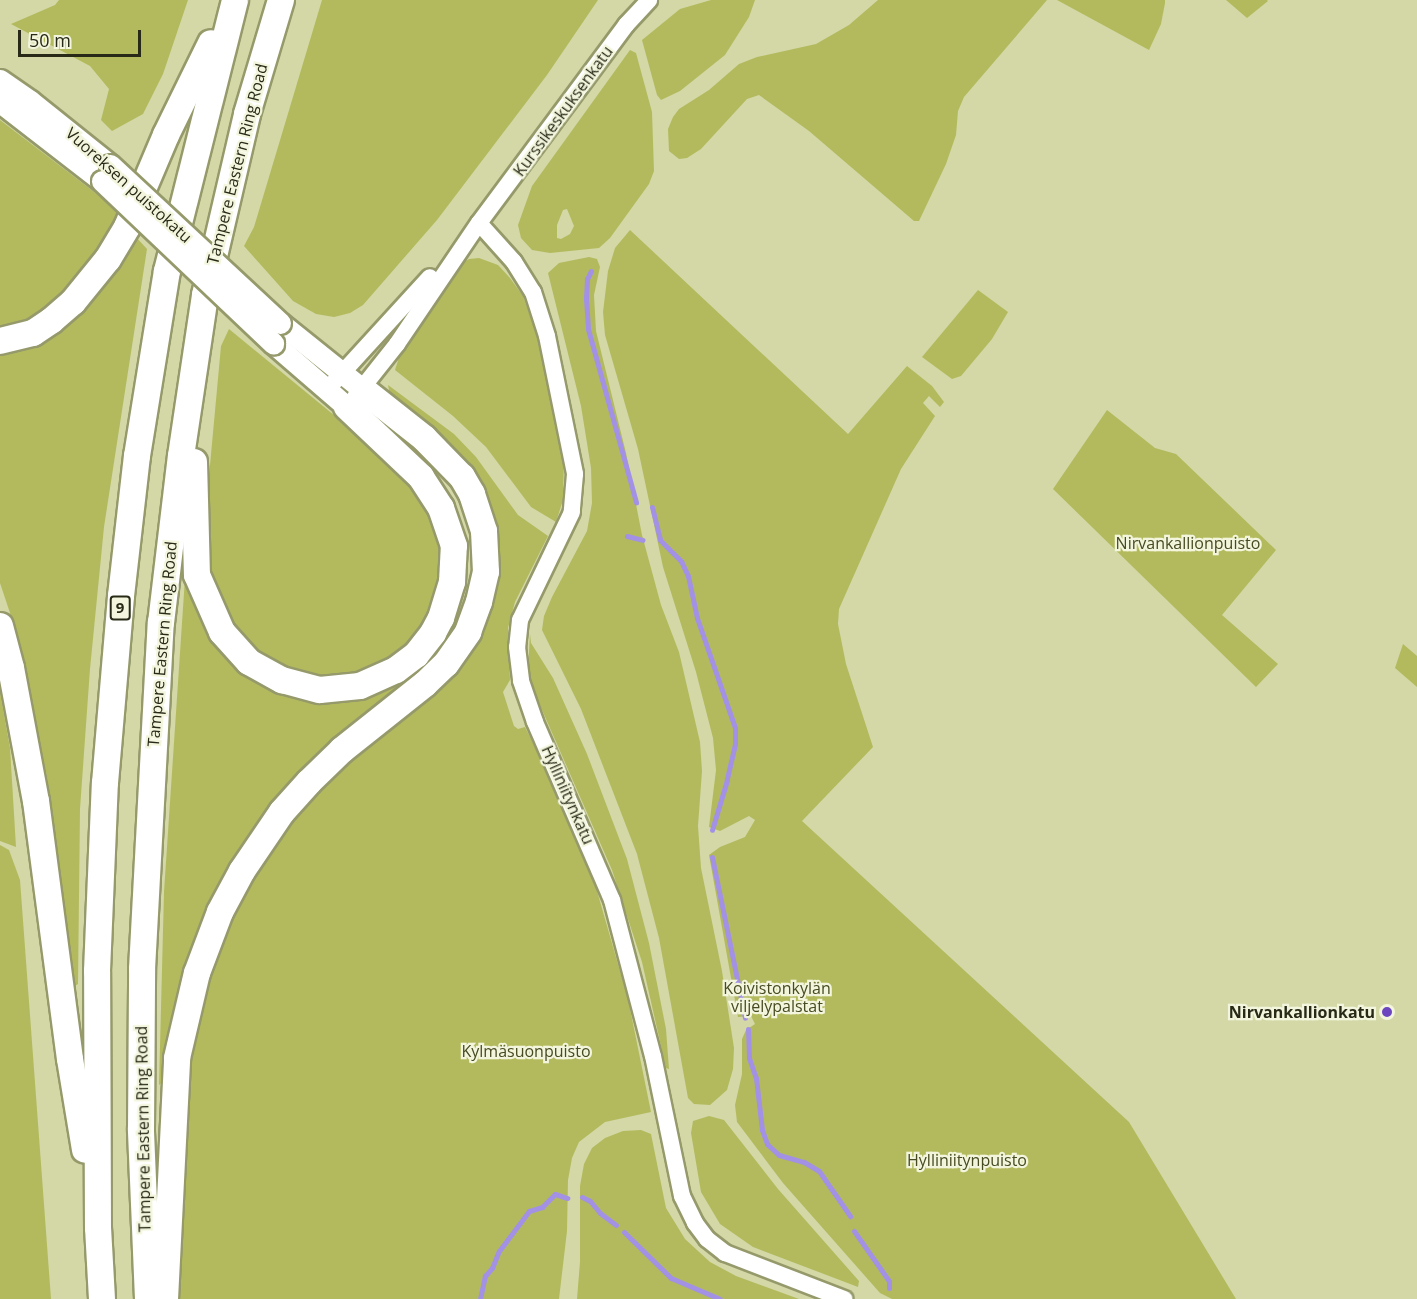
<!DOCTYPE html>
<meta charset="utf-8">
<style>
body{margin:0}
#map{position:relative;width:1417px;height:1299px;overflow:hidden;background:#d3d8a6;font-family:"Open Sans",sans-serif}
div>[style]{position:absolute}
.green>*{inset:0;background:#b3ba5d}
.stream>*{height:5px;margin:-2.5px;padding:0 2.5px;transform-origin:2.5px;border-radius:2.5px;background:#a391e6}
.roads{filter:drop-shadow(2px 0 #969a6b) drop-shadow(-2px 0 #969a6b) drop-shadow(0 2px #969a6b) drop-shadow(0 -2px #969a6b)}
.minor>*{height:16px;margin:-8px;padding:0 8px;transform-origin:8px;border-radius:8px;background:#fff}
.major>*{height:21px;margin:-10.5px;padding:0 10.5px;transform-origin:10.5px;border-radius:10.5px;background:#fff}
.highway>*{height:26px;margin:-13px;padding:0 13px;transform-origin:13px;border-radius:13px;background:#fff}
.bridges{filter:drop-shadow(2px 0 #969a6b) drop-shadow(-2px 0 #969a6b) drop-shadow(0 2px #969a6b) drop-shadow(0 -2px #969a6b)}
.major-bridge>*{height:21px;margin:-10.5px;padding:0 10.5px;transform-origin:10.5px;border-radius:10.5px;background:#fff}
.dots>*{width:16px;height:16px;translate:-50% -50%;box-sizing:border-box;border:3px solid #f3f6dd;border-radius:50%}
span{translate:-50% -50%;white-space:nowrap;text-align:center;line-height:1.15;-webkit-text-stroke:4.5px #f3f6dd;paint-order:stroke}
.shield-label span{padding:2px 4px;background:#f3f6dd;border:2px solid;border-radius:4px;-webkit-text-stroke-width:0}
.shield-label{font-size:15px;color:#282a17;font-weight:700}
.street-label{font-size:16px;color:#282a17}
.park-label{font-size:16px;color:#484b22}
.poi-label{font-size:16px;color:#282a17;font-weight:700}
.right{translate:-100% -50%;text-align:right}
.scale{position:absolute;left:18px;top:30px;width:123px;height:27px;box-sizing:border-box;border:3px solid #282a17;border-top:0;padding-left:8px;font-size:18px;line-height:21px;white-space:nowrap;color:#282a17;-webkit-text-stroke:4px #f3f6dd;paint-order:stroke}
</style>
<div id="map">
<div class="green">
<div style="clip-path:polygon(59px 0,188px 0,163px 74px,143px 114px,112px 131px,101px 120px,109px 89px,90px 66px,11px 24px,55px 5px)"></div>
<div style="clip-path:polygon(322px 0,598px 0,547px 75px,437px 220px,363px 305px,350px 313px,334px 317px,316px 314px,293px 301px,244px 246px,254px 227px)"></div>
<div style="clip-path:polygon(711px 0,755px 0,749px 17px,725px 55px,680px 91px,661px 100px,657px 95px,642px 40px,680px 9px)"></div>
<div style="clip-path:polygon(878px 0,1047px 0,964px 97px,958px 111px,956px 135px,946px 164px,919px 221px,914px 221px,809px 131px,759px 95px,747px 99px,701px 149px,687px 158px,679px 159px,669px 151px,668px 129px,673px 117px,679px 109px,709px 90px,739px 64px,757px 57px,816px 44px,849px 25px)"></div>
<div style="clip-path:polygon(1057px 0,1165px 0,1165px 3px,1161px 24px,1149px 50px)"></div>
<div style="clip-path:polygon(1226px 0,1267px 0,1268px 1px,1247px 18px)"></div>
<div style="clip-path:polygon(evenodd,630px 50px,636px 53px,652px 112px,654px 171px,649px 184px,610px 238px,599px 248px,550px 253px,532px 250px,521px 238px,518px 225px,532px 186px,630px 50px,567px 209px,574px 226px,570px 234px,561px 239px,557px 238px,557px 225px,563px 210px,567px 209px)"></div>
<div style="clip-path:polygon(0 120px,123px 214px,83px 278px,43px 316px,11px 329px,0 330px)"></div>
<div style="clip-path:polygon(630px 230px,848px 434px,907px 366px,932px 386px,944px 402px,940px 407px,929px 396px,923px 403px,935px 416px,901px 469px,839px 609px,838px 624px,846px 664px,873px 747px,802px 821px,1129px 1122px,1236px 1299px,892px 1299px,880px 1293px,783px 1183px,737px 1122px,735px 1105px,742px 1074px,742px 1039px,746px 1030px,755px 1024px,751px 1016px,738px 1017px,709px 855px,720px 847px,745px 837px,755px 820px,749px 816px,720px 831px,709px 827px,716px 770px,713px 738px,696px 672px,663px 567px,638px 449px,605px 335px,603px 312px,608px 271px,615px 248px)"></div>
<div style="clip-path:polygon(135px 236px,147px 249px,104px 527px,90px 669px,80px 809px,78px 984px,73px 987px,47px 777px,17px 634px,0 583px,0 351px,10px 350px,77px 316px)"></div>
<div style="clip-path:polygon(589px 257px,597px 259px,600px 267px,594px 295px,596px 331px,626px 453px,642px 535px,661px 605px,679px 652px,700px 742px,702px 771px,698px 826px,701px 868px,722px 971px,734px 1048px,733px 1069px,727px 1090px,710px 1105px,694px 1104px,688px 1098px,659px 938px,637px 854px,581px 709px,542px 630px,544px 616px,552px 597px,587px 531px,592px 503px,591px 468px,581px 406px,548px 273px,559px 263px)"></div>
<div style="clip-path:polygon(479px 258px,498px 265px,510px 278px,523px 296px,535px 329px,554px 404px,564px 458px,563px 500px,556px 522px,531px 507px,486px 447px,453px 416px,395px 370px,403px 345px,460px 264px,469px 259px)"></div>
<div style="clip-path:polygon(978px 290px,1008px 312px,992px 339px,961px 376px,952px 379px,922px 357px)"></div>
<div style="clip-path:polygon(229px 329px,379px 452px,421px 493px,441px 540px,442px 580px,424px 622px,396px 656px,353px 677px,302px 675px,260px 655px,233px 630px,221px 608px,207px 560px,209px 476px,221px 346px)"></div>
<div style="clip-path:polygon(388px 385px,454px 434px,476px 457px,518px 515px,548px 536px,515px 602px,508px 628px,510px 680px,503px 692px,514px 726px,518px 729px,525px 727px,548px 773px,597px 891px,628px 999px,651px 1112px,605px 1122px,579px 1142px,572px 1158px,568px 1180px,567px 1231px,559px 1299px,178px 1299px,183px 1105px,193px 1030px,222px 936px,250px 881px,278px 839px,311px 798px,345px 764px,454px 672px,495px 541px,390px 395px)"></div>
<div style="clip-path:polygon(1107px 410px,1155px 448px,1176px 454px,1276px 550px,1222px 615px,1278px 664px,1256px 687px,1053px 489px)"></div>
<div style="clip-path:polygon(185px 578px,207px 630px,228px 656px,278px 691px,331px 703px,378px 694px,411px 677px,326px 751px,275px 803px,165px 1080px,159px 1085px,164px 892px)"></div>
<div style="clip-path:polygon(530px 634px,531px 643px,553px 678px,587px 754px,627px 859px,649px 943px,666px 1029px,669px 1069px,666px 1068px,642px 962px,612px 870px,532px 687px,528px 669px)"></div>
<div style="clip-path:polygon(1403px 644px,1417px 656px,1417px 687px,1395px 668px)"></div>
<div style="clip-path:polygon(0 692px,10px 748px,16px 847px,0 841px)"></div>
<div style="clip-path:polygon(0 845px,9px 850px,20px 880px,51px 1299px,0 1299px)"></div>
<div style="clip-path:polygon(709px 1116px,724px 1120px,778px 1189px,859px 1281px,858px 1287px,753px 1247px,720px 1224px,701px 1192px,691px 1133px,693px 1121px)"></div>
<div style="clip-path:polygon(641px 1130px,651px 1134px,666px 1208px,685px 1239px,710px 1262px,736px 1276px,799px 1299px,577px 1299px,580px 1262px,580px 1186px,584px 1164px,592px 1148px,605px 1138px,623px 1131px)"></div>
</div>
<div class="stream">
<div style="left:591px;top:271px;width:9px;rotate:117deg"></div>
<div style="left:587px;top:279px;width:20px;rotate:93deg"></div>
<div style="left:586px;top:299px;width:30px;rotate:86deg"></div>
<div style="left:588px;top:329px;width:180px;rotate:74.5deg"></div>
<div style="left:652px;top:507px;width:34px;rotate:76deg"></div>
<div style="left:660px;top:540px;width:30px;rotate:45deg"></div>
<div style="left:681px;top:561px;width:17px;rotate:65deg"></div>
<div style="left:688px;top:576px;width:43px;rotate:77.9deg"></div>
<div style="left:697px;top:618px;width:116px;rotate:70.9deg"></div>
<div style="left:735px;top:728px;width:16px;rotate:90deg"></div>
<div style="left:735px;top:744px;width:37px;rotate:103deg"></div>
<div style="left:727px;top:780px;width:52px;rotate:106.7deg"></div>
<div style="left:627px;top:536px;width:16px;rotate:14deg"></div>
<div style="left:712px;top:857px;width:164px;rotate:78.4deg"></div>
<div style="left:748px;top:1029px;width:29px;rotate:88deg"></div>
<div style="left:749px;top:1058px;width:21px;rotate:71deg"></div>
<div style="left:756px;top:1078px;width:52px;rotate:83.4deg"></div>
<div style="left:762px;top:1130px;width:15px;rotate:70deg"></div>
<div style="left:767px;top:1144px;width:16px;rotate:43deg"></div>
<div style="left:779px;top:1155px;width:26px;rotate:16deg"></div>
<div style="left:804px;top:1162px;width:17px;rotate:31deg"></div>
<div style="left:819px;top:1171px;width:55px;rotate:55.4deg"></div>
<div style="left:582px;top:1197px;width:9px;rotate:27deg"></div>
<div style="left:590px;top:1201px;width:16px;rotate:50deg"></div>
<div style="left:600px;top:1213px;width:20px;rotate:37deg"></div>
<div style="left:854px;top:1231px;width:61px;rotate:55deg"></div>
<div style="left:889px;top:1281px;width:7px;rotate:90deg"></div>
<div style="left:624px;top:1232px;width:66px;rotate:44.4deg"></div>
<div style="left:671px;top:1278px;width:53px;rotate:23.2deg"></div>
<div style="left:480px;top:1299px;width:24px;rotate:-78deg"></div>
<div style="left:485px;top:1276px;width:11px;rotate:-49deg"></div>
<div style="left:492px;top:1268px;width:18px;rotate:-68deg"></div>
<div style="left:499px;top:1251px;width:50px;rotate:-53.1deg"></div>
<div style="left:529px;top:1211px;width:14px;rotate:-17deg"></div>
<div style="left:542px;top:1207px;width:18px;rotate:-45deg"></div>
<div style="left:555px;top:1194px;width:13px;rotate:18deg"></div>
</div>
<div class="roads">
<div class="minor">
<div style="left:479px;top:223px;width:52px;rotate:48.1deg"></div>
<div style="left:514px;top:262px;width:36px;rotate:58deg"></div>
<div style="left:533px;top:292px;width:46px;rotate:72.3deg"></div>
<div style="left:547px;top:336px;width:141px;rotate:78.5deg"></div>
<div style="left:575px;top:474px;width:38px;rotate:95deg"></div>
<div style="left:572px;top:512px;width:120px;rotate:115.7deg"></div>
<div style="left:520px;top:620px;width:27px;rotate:96deg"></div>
<div style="left:517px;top:647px;width:34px;rotate:83deg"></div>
<div style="left:521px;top:681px;width:43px;rotate:71.1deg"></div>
<div style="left:535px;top:722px;width:194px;rotate:66.6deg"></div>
<div style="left:612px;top:900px;width:161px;rotate:75.3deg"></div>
<div style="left:653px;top:1056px;width:143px;rotate:78.3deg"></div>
<div style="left:682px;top:1196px;width:30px;rotate:64deg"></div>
<div style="left:695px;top:1223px;width:20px;rotate:53deg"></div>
<div style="left:707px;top:1239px;width:23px;rotate:38deg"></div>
<div style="left:725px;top:1253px;width:128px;rotate:21.1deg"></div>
<div style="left:334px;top:382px;width:142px;rotate:-47.6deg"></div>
<div style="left:355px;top:397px;width:68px;rotate:-51.6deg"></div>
<div style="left:397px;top:344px;width:146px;rotate:-55.9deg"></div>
<div style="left:479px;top:223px;width:247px;rotate:-53.4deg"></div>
<div style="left:626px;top:25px;width:34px;rotate:-47deg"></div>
</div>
<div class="major">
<div style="left:0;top:80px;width:37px;rotate:35deg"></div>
<div style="left:30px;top:101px;width:102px;rotate:38.7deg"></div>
<div style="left:0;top:102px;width:129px;rotate:37.8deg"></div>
<div style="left:280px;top:323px;width:105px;rotate:38.8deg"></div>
<div style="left:273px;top:343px;width:98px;rotate:40.9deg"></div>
</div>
<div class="highway">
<div style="left:0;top:341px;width:34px;rotate:-14deg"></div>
<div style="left:33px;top:333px;width:22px;rotate:-34deg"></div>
<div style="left:51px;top:321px;width:29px;rotate:-41deg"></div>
<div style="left:73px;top:302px;width:55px;rotate:-50.9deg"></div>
<div style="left:108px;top:259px;width:37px;rotate:-59deg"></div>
<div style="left:127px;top:227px;width:100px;rotate:-67deg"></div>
<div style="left:166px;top:135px;width:102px;rotate:-63.9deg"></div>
<div style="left:194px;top:462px;width:113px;rotate:88.5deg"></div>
<div style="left:197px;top:575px;width:62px;rotate:66.3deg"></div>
<div style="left:222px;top:632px;width:40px;rotate:48deg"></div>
<div style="left:249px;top:662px;width:38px;rotate:29deg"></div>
<div style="left:282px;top:680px;width:39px;rotate:15deg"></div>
<div style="left:320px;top:690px;width:40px;rotate:-5.7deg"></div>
<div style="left:360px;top:686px;width:39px;rotate:-24deg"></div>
<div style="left:396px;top:670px;width:25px;rotate:-37deg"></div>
<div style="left:416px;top:655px;width:28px;rotate:-52deg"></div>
<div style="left:433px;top:633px;width:17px;rotate:-62deg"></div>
<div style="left:441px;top:618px;width:38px;rotate:-73deg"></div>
<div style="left:452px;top:582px;width:36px;rotate:-87deg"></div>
<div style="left:454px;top:546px;width:40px;rotate:-108.9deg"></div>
<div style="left:441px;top:508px;width:37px;rotate:-123deg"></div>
<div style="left:421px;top:477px;width:102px;rotate:-136.6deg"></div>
<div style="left:0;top:626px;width:43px;rotate:75.3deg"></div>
<div style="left:11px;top:668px;width:135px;rotate:79.4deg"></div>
<div style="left:36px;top:801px;width:260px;rotate:82.5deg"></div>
<div style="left:70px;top:1059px;width:92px;rotate:80.6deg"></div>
<div style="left:102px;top:1299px;width:71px;rotate:-93.2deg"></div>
<div style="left:98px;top:1228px;width:257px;rotate:-90.2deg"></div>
<div style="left:97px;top:971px;width:188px;rotate:-87.6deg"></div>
<div style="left:105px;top:783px;width:188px;rotate:-85.1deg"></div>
<div style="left:121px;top:596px;width:141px;rotate:-83.5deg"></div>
<div style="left:137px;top:456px;width:187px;rotate:-80.8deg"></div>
<div style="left:167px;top:271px;width:279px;rotate:-75.9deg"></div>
<div style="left:148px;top:1299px;width:170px;rotate:-92.4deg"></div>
<div style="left:141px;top:1129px;width:160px;rotate:-89.6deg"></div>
<div style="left:142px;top:969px;width:347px;rotate:-86.9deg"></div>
<div style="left:161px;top:623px;width:168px;rotate:-83.2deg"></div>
<div style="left:181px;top:456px;width:163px;rotate:-81.5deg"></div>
<div style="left:205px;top:295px;width:186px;rotate:-76.9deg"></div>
<div style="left:247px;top:114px;width:119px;rotate:-73.4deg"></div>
<div style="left:165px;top:1299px;width:241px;rotate:-87.1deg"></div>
<div style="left:177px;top:1058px;width:87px;rotate:-76.8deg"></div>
<div style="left:197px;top:973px;width:65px;rotate:-69.3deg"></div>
<div style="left:220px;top:912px;width:47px;rotate:-61.8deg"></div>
<div style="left:242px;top:871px;width:71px;rotate:-55.9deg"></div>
<div style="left:282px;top:812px;width:40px;rotate:-48deg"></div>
<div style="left:309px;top:782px;width:46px;rotate:-44.1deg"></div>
<div style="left:342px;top:750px;width:106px;rotate:-38.5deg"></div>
<div style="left:425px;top:684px;width:29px;rotate:-44deg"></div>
<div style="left:446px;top:664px;width:39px;rotate:-55deg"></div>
<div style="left:468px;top:632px;width:32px;rotate:-70deg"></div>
<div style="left:479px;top:602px;width:31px;rotate:-77deg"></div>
<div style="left:486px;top:572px;width:41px;rotate:-92.8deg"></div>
<div style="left:484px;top:531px;width:39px;rotate:-108deg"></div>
<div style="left:472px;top:494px;width:20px;rotate:-120deg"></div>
<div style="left:462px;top:477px;width:54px;rotate:-134.3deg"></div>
<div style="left:424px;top:438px;width:79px;rotate:-141.7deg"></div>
</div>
</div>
<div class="bridges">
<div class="major-bridge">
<div style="left:110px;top:165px;width:232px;rotate:42.9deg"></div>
<div style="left:102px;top:181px;width:236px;rotate:43.5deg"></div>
</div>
</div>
<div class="dots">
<div style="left:1387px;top:1012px;background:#6b46bf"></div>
</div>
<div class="shield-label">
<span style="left:120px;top:608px">9</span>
</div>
<div class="street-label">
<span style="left:563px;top:111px;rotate:-54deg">Kurssikeskuksenkatu</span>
<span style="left:237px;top:164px;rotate:-76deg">Tampere Eastern Ring Road</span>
<span style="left:129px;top:185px;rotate:42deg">Vuoreksen puistokatu</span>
<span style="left:162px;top:644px;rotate:-85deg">Tampere Eastern Ring Road</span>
<span style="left:568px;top:795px;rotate:66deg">Hylliniitynkatu</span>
<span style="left:143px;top:1129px;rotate:-91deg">Tampere Eastern Ring Road</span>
</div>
<div class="park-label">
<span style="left:1188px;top:543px">Nirvankallionpuisto</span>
<span style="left:777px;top:997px">Koivistonkylän<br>viljelypalstat</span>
<span style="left:526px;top:1051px">Kylmäsuonpuisto</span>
<span style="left:967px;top:1160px">Hylliniitynpuisto</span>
</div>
<div class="poi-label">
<span class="right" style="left:1375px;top:1012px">Nirvankallionkatu</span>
</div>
<div class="scale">50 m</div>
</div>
